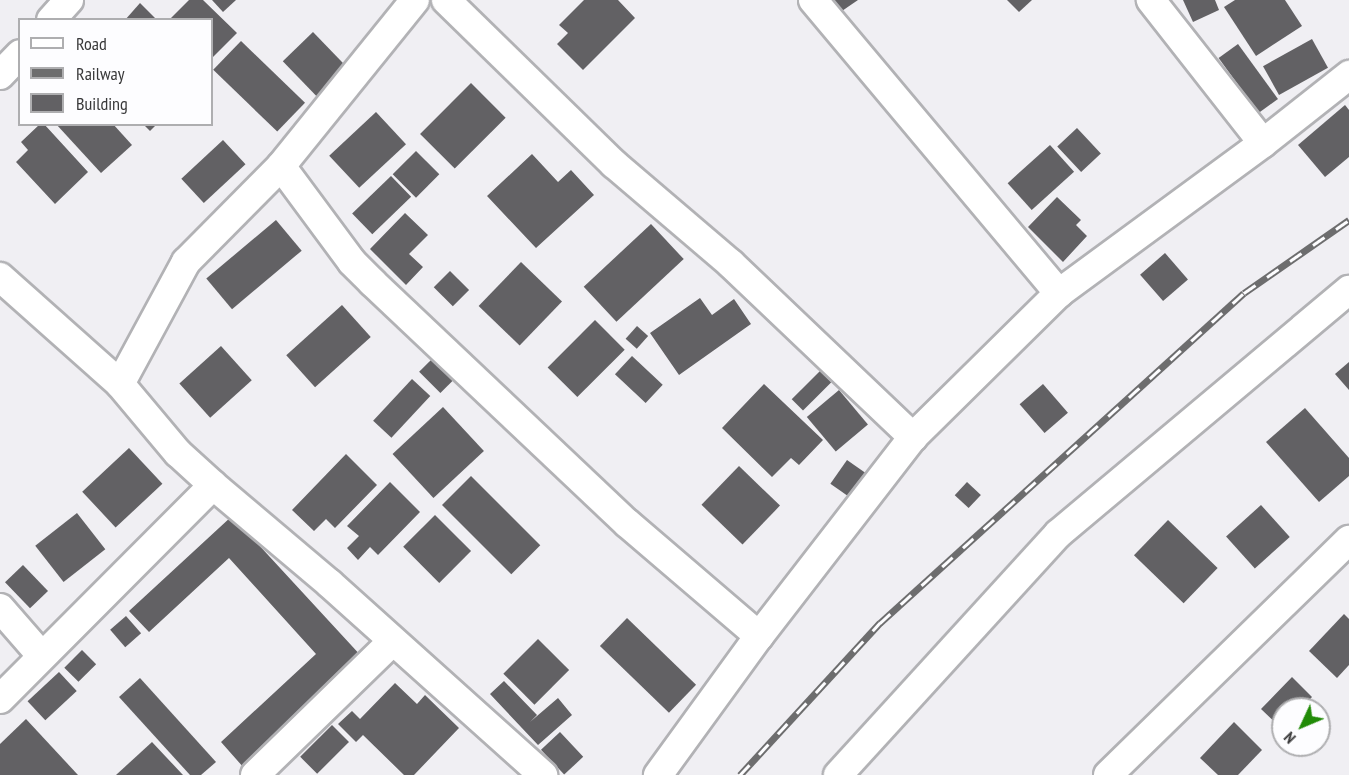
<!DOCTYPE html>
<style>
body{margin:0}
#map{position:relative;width:1349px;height:775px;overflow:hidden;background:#f0eff3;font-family:"PT Sans Narrow",sans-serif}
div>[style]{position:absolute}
.building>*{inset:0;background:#626164;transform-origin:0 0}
.roads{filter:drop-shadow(2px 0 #b2b2b5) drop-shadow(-2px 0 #b2b2b5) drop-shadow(0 2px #b2b2b5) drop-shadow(0 -2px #b2b2b5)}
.minor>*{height:28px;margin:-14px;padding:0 14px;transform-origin:14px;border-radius:14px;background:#fff}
.rail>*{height:7px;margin-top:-3.5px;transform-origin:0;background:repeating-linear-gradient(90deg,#fdfdff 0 14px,#6d6d6e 0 28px);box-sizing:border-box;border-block:2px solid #6d6d6e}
span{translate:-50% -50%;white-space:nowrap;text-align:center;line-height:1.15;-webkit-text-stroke:6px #fdfdff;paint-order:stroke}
.legend{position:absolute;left:18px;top:18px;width:195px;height:108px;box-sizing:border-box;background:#fdfdff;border:2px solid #aeaeb0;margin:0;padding:8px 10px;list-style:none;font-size:18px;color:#383839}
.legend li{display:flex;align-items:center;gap:12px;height:30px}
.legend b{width:30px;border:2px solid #aeaeb0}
.north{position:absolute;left:1271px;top:697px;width:60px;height:60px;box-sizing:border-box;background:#fdfdff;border:2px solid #aeaeb0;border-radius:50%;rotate:226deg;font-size:16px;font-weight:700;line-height:24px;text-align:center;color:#383839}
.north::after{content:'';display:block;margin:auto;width:21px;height:27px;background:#218b07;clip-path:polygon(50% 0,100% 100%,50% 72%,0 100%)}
</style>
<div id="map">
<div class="building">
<div style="clip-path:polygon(189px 0,203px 0,237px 33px,212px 58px,212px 20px,171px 18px)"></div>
<div style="clip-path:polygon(212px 0,236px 0,223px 12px)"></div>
<div style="clip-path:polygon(584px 0,618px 0,635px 18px,583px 70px,557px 44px,568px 33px,559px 25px)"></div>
<div style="clip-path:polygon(831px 0,858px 0,839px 13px)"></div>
<div style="clip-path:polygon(1007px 0,1032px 0,1019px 12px)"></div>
<div style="clip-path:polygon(1183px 0,1215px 0,1219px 10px,1193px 22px)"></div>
<div style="clip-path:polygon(1235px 0,1285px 0,1302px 26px,1256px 56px,1224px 7px)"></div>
<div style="clip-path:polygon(140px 3px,157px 20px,125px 20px)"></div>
<div style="left:313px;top:32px;width:49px;height:42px;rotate:46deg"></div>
<div style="left:1312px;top:39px;width:33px;height:56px;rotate:61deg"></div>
<div style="left:241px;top:41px;width:89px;height:40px;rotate:44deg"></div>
<div style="left:1238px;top:44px;width:68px;height:24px;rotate:54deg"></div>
<div style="left:471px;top:83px;width:49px;height:72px;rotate:45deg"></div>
<div style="clip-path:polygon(1345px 105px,1349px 110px,1349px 157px,1325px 177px,1298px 145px)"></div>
<div style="left:376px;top:112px;width:44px;height:64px;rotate:47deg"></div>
<div style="clip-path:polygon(40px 124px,44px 124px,88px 172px,55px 204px,16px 162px,28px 150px,21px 142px)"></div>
<div style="clip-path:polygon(56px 124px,113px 124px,132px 145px,101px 173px)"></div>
<div style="clip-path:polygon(143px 124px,157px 124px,150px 131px)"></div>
<div style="left:1077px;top:128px;width:35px;height:27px;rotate:47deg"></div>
<div style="left:223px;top:140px;width:33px;height:57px;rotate:47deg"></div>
<div style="left:1050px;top:145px;width:36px;height:57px;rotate:48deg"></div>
<div style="left:416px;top:151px;width:33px;height:33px;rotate:45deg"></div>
<div style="clip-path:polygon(532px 154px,558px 182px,571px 170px,594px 195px,536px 248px,487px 196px)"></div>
<div style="left:391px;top:176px;width:29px;height:54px;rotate:46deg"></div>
<div style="clip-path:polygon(1057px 197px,1081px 220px,1076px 225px,1087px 236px,1063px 262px,1028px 227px)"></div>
<div style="clip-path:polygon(405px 213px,428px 235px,409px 254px,423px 267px,406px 285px,370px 249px)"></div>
<div style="left:276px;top:220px;width:40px;height:91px;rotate:50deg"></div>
<div style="left:651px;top:224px;width:48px;height:92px;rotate:47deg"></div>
<div style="left:1165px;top:253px;width:35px;height:33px;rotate:49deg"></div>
<div style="left:521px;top:262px;width:57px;height:61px;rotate:44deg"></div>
<div style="left:450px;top:271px;width:27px;height:23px;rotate:45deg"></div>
<div style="clip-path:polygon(700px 298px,712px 315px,734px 299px,751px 324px,679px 375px,650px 333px)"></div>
<div style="left:342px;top:305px;width:43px;height:75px;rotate:48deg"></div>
<div style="left:595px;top:320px;width:42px;height:67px;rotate:45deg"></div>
<div style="left:637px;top:326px;width:15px;height:17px;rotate:42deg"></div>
<div style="left:221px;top:346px;width:46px;height:56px;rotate:48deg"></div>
<div style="left:632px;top:356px;width:42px;height:25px;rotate:43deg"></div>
<div style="left:434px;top:357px;width:30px;height:21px;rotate:45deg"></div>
<div style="clip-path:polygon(1349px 362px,1349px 390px,1335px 374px)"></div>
<div style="left:820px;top:371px;width:16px;height:40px;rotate:45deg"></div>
<div style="left:412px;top:379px;width:25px;height:57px;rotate:43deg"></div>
<div style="clip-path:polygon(764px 384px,823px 440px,799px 465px,791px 458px,772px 477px,722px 428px)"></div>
<div style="left:1043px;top:384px;width:38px;height:31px;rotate:49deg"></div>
<div style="left:839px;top:390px;width:45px;height:42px;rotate:50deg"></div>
<div style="left:443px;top:407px;width:60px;height:69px;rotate:47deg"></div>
<div style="clip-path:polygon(1305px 408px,1349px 458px,1349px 476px,1319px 502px,1266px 442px)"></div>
<div style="left:129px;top:448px;width:49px;height:64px;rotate:47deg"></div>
<div style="clip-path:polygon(346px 454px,377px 485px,335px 528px,326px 519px,314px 531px,292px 510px)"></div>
<div style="left:847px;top:460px;width:24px;height:29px;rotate:35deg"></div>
<div style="left:739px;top:466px;width:57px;height:54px;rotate:44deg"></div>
<div style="left:471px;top:476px;width:98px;height:41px;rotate:45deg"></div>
<div style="clip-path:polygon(390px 482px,420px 512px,378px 555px,370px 547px,358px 560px,347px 548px,359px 536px,347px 526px)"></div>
<div style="left:967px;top:482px;width:19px;height:18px;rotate:43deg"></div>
<div style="left:1261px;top:505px;width:43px;height:47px;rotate:48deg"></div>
<div style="left:77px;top:513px;width:46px;height:53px;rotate:52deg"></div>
<div style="left:435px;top:515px;width:51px;height:45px;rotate:45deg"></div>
<div style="clip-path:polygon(232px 516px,363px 658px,244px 768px,221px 742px,316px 654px,229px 558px,149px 632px,129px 611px)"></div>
<div style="left:1168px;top:520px;width:69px;height:49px;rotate:44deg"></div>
<div style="left:23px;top:565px;width:36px;height:25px;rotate:46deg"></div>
<div style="clip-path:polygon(1344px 614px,1349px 619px,1349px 665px,1337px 678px,1309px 651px)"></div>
<div style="left:126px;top:616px;width:23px;height:21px;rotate:49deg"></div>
<div style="left:627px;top:618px;width:96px;height:39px;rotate:44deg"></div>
<div style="left:538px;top:639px;width:44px;height:49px;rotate:45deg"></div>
<div style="left:82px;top:650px;width:20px;height:25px;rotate:45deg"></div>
<div style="left:59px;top:672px;width:26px;height:43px;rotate:47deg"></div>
<div style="clip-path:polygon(1292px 677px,1312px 697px,1301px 709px,1283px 709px,1282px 729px,1261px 709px)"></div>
<div style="clip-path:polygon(140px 678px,216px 762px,201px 775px,190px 775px,119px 697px)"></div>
<div style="clip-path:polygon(504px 681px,537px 715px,530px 722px,558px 698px,572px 715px,538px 745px,490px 694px)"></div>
<div style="clip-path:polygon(395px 683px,417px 704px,425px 695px,459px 728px,414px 775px,404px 775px,363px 735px,356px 742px,338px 724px,352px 711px,360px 719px)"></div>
<div style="clip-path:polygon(26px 719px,78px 775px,0 775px,0 744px)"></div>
<div style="clip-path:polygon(1234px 722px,1262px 750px,1238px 775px,1218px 775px,1200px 758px)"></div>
<div style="left:332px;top:725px;width:24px;height:45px;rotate:45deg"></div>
<div style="left:560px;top:732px;width:34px;height:26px;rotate:47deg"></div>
<div style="clip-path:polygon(152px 742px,183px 775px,116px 775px)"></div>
</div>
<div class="roads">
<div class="minor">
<div style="left:446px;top:0;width:235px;rotate:44.3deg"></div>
<div style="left:614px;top:164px;width:153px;rotate:40.5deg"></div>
<div style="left:730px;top:263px;width:253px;rotate:43.6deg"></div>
<div style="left:913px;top:437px;width:252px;rotate:127.7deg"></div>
<div style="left:813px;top:0;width:383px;rotate:50deg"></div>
<div style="left:51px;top:20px;width:27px;rotate:-48deg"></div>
<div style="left:0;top:75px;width:29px;rotate:-46deg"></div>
<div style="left:1263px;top:143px;width:110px;rotate:-38.3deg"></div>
<div style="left:281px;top:166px;width:119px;rotate:53.5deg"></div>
<div style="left:352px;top:262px;width:30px;rotate:45deg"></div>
<div style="left:373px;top:283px;width:349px;rotate:43.4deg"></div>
<div style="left:627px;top:523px;width:174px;rotate:40.6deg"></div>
<div style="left:759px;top:636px;width:172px;rotate:126deg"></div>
<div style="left:0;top:277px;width:161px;rotate:41.7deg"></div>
<div style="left:120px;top:384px;width:90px;rotate:50deg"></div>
<div style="left:178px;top:453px;width:47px;rotate:42.4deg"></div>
<div style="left:213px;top:485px;width:152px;rotate:40.2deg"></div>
<div style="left:329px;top:583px;width:288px;rotate:41.9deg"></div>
<div style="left:120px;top:384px;width:139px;rotate:-61.6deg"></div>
<div style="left:186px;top:262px;width:135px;rotate:-45.3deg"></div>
<div style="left:281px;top:166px;width:213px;rotate:-51.1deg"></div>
<div style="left:913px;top:437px;width:205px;rotate:-44.6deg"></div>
<div style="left:1059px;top:293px;width:253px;rotate:-36.3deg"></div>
<div style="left:1263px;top:143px;width:182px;rotate:-128.1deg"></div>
<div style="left:0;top:608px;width:62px;rotate:48.9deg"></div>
<div style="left:0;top:699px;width:302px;rotate:-45.1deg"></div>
<div style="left:255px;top:775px;width:192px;rotate:-44.2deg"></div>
<div style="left:838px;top:775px;width:326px;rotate:-47.6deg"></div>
<div style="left:1058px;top:534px;width:380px;rotate:-40deg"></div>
<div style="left:1108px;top:775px;width:337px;rotate:-44.3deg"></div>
</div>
</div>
<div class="rail">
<div style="left:740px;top:775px;width:207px;rotate:-47.4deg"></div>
<div style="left:880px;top:623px;width:491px;rotate:-42.2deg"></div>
<div style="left:1244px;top:293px;width:128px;rotate:-34.8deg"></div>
</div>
<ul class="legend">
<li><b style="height:8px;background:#fff"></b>Road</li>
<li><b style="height:8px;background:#6d6d6e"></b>Railway</li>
<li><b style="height:16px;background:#626164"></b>Building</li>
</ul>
<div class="north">N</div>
</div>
